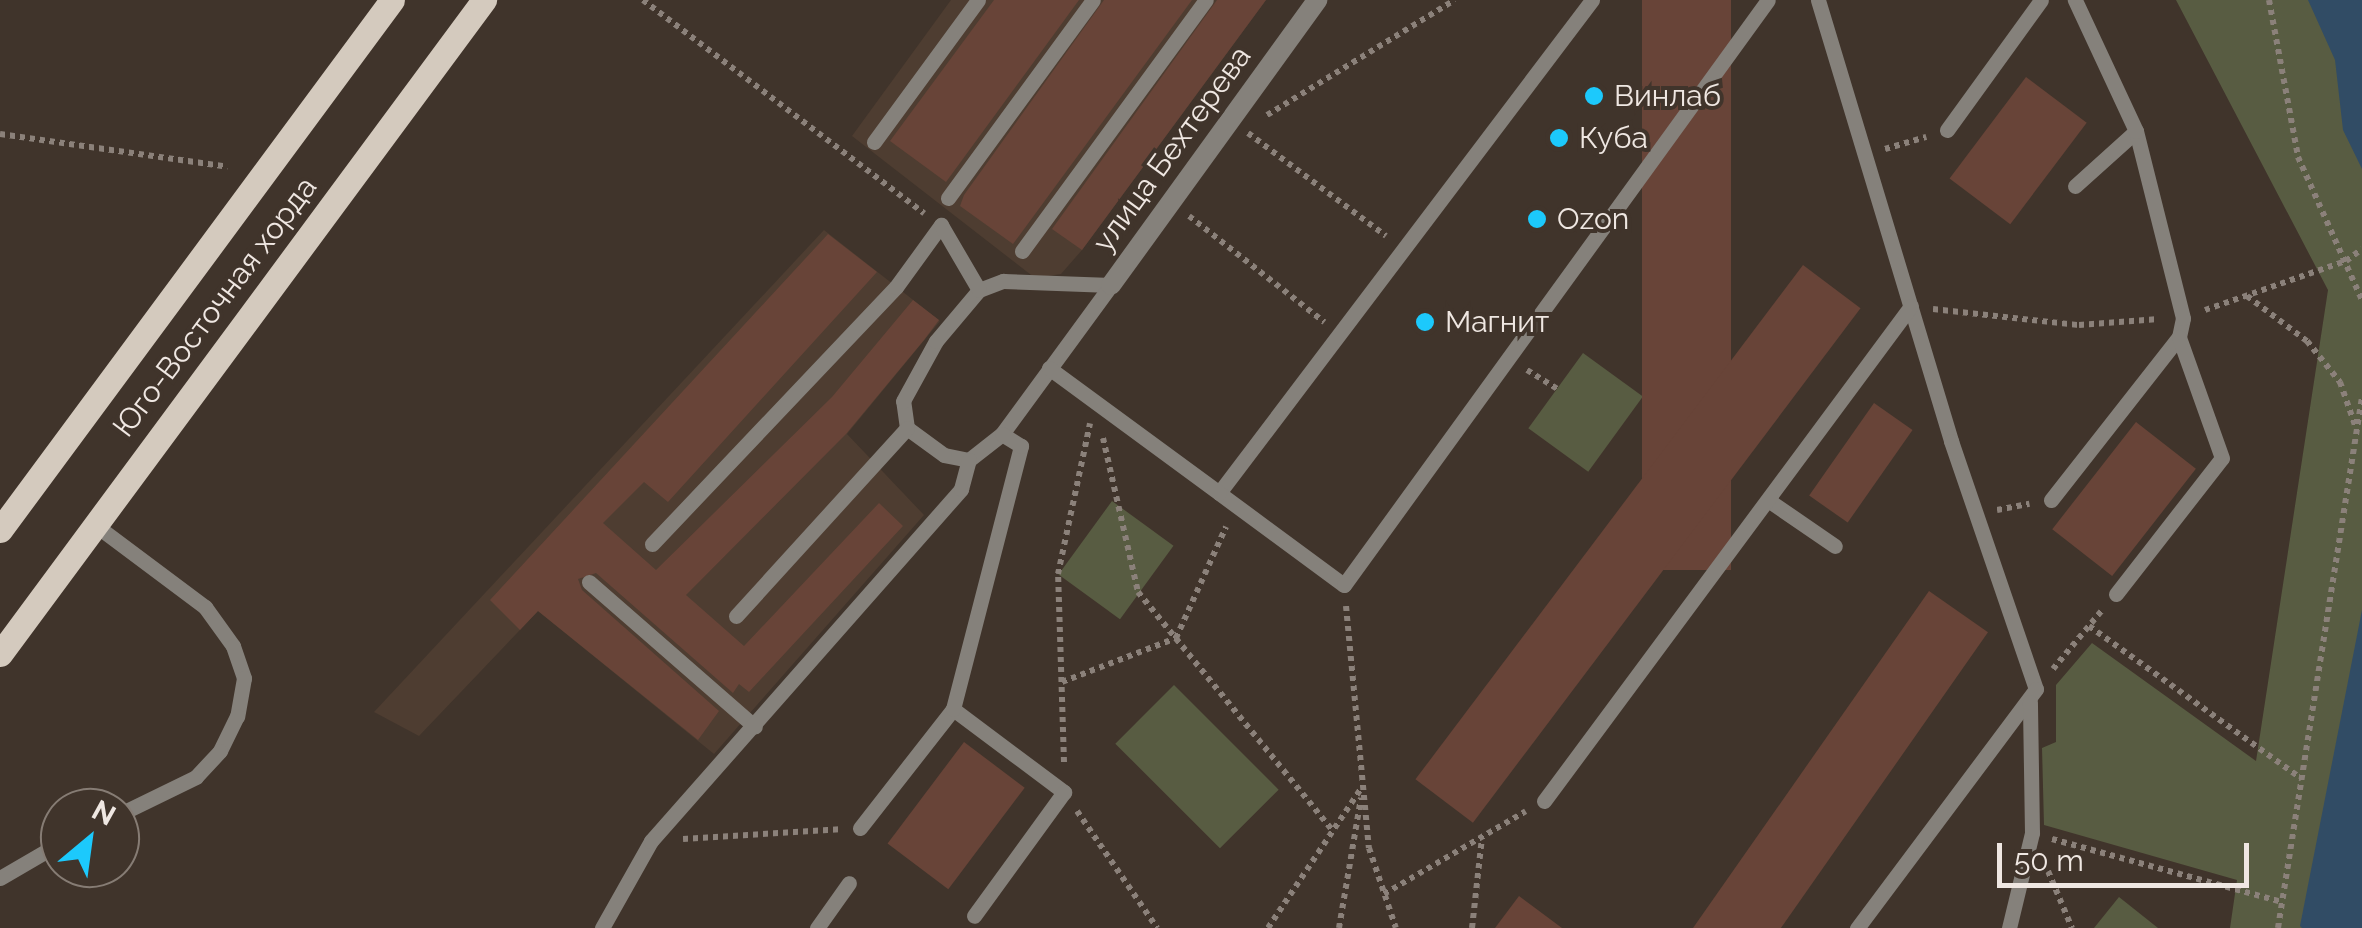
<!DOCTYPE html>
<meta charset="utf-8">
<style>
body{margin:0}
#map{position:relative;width:2362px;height:928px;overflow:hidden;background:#40342b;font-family:Raleway,sans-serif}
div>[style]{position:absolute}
.built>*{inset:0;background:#4e3d31}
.green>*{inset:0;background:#585c42;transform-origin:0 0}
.water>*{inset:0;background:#314c65}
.building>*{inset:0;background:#684438;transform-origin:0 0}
.path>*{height:6px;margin-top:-3px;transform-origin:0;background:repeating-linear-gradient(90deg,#8b817a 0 5px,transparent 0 10px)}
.lane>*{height:15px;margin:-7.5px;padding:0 7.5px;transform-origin:7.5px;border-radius:7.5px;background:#85817b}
.street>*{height:20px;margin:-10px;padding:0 10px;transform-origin:10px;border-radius:10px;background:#85817b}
.primary>*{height:25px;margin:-12.5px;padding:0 12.5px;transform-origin:12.5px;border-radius:12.5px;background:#d4cabe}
.dots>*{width:28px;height:28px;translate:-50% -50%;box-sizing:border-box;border:5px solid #40342b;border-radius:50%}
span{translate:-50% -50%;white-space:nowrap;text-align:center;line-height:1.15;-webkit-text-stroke:8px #40342b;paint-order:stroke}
.poi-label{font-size:30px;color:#efe7e2}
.left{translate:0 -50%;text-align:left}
.street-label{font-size:30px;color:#efe7e2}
.north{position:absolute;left:40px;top:788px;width:100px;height:100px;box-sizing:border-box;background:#40342b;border:2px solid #867c74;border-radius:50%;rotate:29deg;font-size:28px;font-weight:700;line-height:40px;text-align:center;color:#efe7e2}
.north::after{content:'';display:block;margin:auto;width:35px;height:45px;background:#1cc9fc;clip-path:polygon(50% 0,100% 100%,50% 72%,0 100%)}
.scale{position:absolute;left:1997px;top:843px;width:252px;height:45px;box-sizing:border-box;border:5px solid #efe7e2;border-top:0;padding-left:12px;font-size:30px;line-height:35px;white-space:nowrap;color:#efe7e2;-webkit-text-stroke:8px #40342b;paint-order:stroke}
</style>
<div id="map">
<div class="built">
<div style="clip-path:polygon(951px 0,1266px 0,1082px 250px,1061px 274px,1035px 278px,852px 136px)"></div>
<div style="clip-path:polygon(824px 230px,940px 321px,847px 434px,924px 515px,714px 754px,538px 611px,419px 736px,374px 712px)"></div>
</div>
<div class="green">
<div style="clip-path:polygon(2176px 0,2362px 0,2362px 928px,2230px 928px,2237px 880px,2044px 825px,2042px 748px,2056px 742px,2056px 685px,2092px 643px,2256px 761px,2328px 290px)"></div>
<div style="left:1583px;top:353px;width:74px;height:93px;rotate:36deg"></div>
<div style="left:1112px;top:501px;width:76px;height:91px;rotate:36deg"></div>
<div style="left:1174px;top:685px;width:148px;height:83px;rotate:45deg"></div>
<div style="clip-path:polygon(2119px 897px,2158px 928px,2094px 928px)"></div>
</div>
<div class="water">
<div style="clip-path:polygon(2308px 0,2362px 0,2362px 169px,2343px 130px,2335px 60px)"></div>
<div style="clip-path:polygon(2362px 610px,2362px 928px,2302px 928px,2300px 926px)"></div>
</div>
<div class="building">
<div style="clip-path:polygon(994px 0,1079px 0,946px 182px,890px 141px)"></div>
<div style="clip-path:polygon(1104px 0,1192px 0,1013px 244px,960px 206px,964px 195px)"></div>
<div style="clip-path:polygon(1217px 0,1266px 0,1082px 250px,1052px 229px)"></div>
<div style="left:1642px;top:0;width:89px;height:570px"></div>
<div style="left:2026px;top:77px;width:76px;height:127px;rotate:37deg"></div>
<div style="clip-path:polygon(828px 234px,877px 272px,668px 502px,644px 482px,603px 523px,656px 570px,832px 397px,913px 300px,939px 320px,924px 340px,846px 434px,686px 595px,744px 646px,879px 503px,903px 526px,749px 692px,739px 684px,733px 693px,596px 573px,578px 579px,582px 590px,719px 711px,698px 740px,538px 611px,520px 630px,490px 600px)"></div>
<div style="left:1803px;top:265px;width:72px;height:644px;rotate:37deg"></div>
<div style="left:1874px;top:403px;width:47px;height:113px;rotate:35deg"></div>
<div style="left:2136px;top:422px;width:76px;height:136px;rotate:38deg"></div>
<div style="left:1929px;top:591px;width:72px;height:418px;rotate:35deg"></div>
<div style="left:964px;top:742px;width:76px;height:127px;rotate:37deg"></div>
<div style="clip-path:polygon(1519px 896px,1562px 928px,1495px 928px)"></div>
</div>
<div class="path">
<div style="left:643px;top:0;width:353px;rotate:37.2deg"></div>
<div style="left:2269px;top:0;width:160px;rotate:79.5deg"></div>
<div style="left:2298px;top:157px;width:157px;rotate:65.9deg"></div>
<div style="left:1267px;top:115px;width:220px;rotate:-31.5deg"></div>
<div style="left:1248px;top:133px;width:172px;rotate:36.7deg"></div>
<div style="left:0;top:134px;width:230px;rotate:8.2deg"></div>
<div style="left:1885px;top:149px;width:43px;rotate:-16.3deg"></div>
<div style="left:1129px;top:193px;width:16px;rotate:35deg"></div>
<div style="left:1189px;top:216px;width:172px;rotate:38.1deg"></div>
<div style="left:2247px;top:296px;width:75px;rotate:36.9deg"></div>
<div style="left:2307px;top:341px;width:53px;rotate:51.2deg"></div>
<div style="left:2340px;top:382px;width:46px;rotate:70.8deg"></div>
<div style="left:1933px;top:309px;width:147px;rotate:6.3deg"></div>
<div style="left:2079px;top:325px;width:80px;rotate:-4.3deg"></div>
<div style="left:2205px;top:310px;width:149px;rotate:-19.2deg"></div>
<div style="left:2346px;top:261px;width:20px;rotate:-37deg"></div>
<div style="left:1527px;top:370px;width:36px;rotate:32deg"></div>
<div style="left:1103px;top:438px;width:158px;rotate:77.2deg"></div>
<div style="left:1138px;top:592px;width:308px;rotate:50.8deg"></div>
<div style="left:1997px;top:510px;width:33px;rotate:-11deg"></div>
<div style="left:1346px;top:606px;width:243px;rotate:84.6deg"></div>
<div style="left:1369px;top:848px;width:84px;rotate:71.4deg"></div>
<div style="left:2089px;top:626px;width:262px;rotate:35.7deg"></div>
<div style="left:2053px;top:669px;width:78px;rotate:-50.2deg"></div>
<div style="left:1062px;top:682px;width:122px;rotate:-21.1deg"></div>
<div style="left:1176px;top:638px;width:122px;rotate:-65.8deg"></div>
<div style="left:1064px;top:762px;width:188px;rotate:-91.8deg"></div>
<div style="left:1058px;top:574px;width:154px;rotate:-78deg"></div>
<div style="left:1077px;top:811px;width:142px;rotate:55.6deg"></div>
<div style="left:683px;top:839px;width:157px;rotate:-3.6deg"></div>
<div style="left:2052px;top:839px;width:238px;rotate:15.3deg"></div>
<div style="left:2048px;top:871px;width:62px;rotate:67.2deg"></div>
<div style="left:1384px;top:894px;width:164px;rotate:-30.3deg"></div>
<div style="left:1268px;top:928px;width:169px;rotate:-56.3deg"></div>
<div style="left:1339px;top:928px;width:132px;rotate:-80.4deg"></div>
<div style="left:1472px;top:928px;width:91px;rotate:-83.7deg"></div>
<div style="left:2278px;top:928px;width:538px;rotate:-81.01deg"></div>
</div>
<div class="lane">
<div style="left:1592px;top:0;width:618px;rotate:127.11deg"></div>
<div style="left:1219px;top:493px;width:155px;rotate:36.4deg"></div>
<div style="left:1344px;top:585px;width:722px;rotate:-54.07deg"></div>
<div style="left:1818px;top:0;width:461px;rotate:73.2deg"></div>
<div style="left:1951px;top:441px;width:262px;rotate:71.1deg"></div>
<div style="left:2036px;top:689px;width:299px;rotate:126.8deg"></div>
<div style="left:1947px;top:130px;width:160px;rotate:-54.1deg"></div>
<div style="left:874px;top:142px;width:176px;rotate:-53.8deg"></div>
<div style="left:2075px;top:186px;width:82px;rotate:-42deg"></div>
<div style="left:948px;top:198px;width:245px;rotate:-53.8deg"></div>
<div style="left:1022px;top:251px;width:311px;rotate:-53.8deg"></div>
<div style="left:1003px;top:281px;width:108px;rotate:2.1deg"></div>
<div style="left:1111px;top:285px;width:185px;rotate:126.2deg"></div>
<div style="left:1002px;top:434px;width:42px;rotate:141.8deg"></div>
<div style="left:969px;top:460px;width:25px;rotate:-169deg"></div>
<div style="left:944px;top:455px;width:46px;rotate:-143.9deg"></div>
<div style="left:907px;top:428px;width:27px;rotate:-98deg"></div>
<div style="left:903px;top:401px;width:68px;rotate:-61.2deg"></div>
<div style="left:936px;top:341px;width:67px;rotate:-49.9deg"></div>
<div style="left:979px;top:290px;width:26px;rotate:-21deg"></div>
<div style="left:1049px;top:368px;width:211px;rotate:36.3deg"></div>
<div style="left:1768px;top:500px;width:81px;rotate:34.5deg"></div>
<div style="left:2051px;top:500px;width:207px;rotate:-51.9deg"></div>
<div style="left:2179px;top:337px;width:19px;rotate:-78deg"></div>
<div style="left:2183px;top:318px;width:193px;rotate:-104.1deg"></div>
<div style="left:2136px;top:131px;width:145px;rotate:-115deg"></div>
<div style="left:94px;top:524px;width:139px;rotate:36.8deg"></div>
<div style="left:205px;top:607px;width:48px;rotate:54.3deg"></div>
<div style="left:233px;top:646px;width:34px;rotate:71deg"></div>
<div style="left:244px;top:678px;width:39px;rotate:100deg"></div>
<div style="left:237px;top:716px;width:39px;rotate:116deg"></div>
<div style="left:220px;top:751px;width:35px;rotate:133deg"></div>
<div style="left:196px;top:777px;width:85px;rotate:154deg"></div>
<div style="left:652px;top:544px;width:354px;rotate:-46.5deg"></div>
<div style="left:896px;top:287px;width:77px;rotate:-54deg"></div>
<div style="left:941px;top:225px;width:75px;rotate:59.7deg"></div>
<div style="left:589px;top:582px;width:220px;rotate:41.1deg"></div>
<div style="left:2116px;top:594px;width:172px;rotate:-52.1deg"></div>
<div style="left:2222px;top:458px;width:128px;rotate:-109.6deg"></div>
<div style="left:736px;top:616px;width:254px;rotate:-47.7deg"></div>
<div style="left:953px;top:709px;width:139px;rotate:36.8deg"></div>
<div style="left:1064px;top:792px;width:153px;rotate:126deg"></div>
<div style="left:1544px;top:801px;width:616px;rotate:-53.45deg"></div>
<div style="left:860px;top:828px;width:151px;rotate:-52deg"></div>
<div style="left:953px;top:709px;width:272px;rotate:-75.5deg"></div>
<div style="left:1021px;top:446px;width:22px;rotate:-148deg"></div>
<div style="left:0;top:878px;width:69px;rotate:-30.3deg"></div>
<div style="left:602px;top:928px;width:100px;rotate:-60.6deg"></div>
<div style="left:651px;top:841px;width:469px;rotate:-48.6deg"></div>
<div style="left:961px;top:489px;width:30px;rotate:-75deg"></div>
<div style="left:817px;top:928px;width:55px;rotate:-54.6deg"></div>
<div style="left:2009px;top:928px;width:98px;rotate:-76.4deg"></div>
<div style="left:2032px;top:833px;width:131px;rotate:-90.9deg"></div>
</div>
<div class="street">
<div style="left:1111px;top:285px;width:352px;rotate:-54.1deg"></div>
</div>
<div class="primary">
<div style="left:0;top:530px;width:659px;rotate:-53.51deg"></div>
<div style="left:0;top:654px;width:814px;rotate:-53.5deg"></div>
</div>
<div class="dots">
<div style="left:1594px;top:96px;background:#1cc9fc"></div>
<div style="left:1559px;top:138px;background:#1cc9fc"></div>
<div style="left:1537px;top:219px;background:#1cc9fc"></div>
<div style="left:1425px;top:322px;background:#1cc9fc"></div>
</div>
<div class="poi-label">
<span class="left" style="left:1614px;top:96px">Винлаб</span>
<span class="left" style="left:1579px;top:138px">Куба</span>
<span class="left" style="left:1557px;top:219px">Ozon</span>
<span class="left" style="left:1445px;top:322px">Магнит</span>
</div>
<div class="street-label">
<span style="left:1172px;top:149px;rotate:-54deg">улица Бехтерева</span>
<span style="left:215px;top:307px;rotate:-53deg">Юго-Восточная хорда</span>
</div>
<div class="north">N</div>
<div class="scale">50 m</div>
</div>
